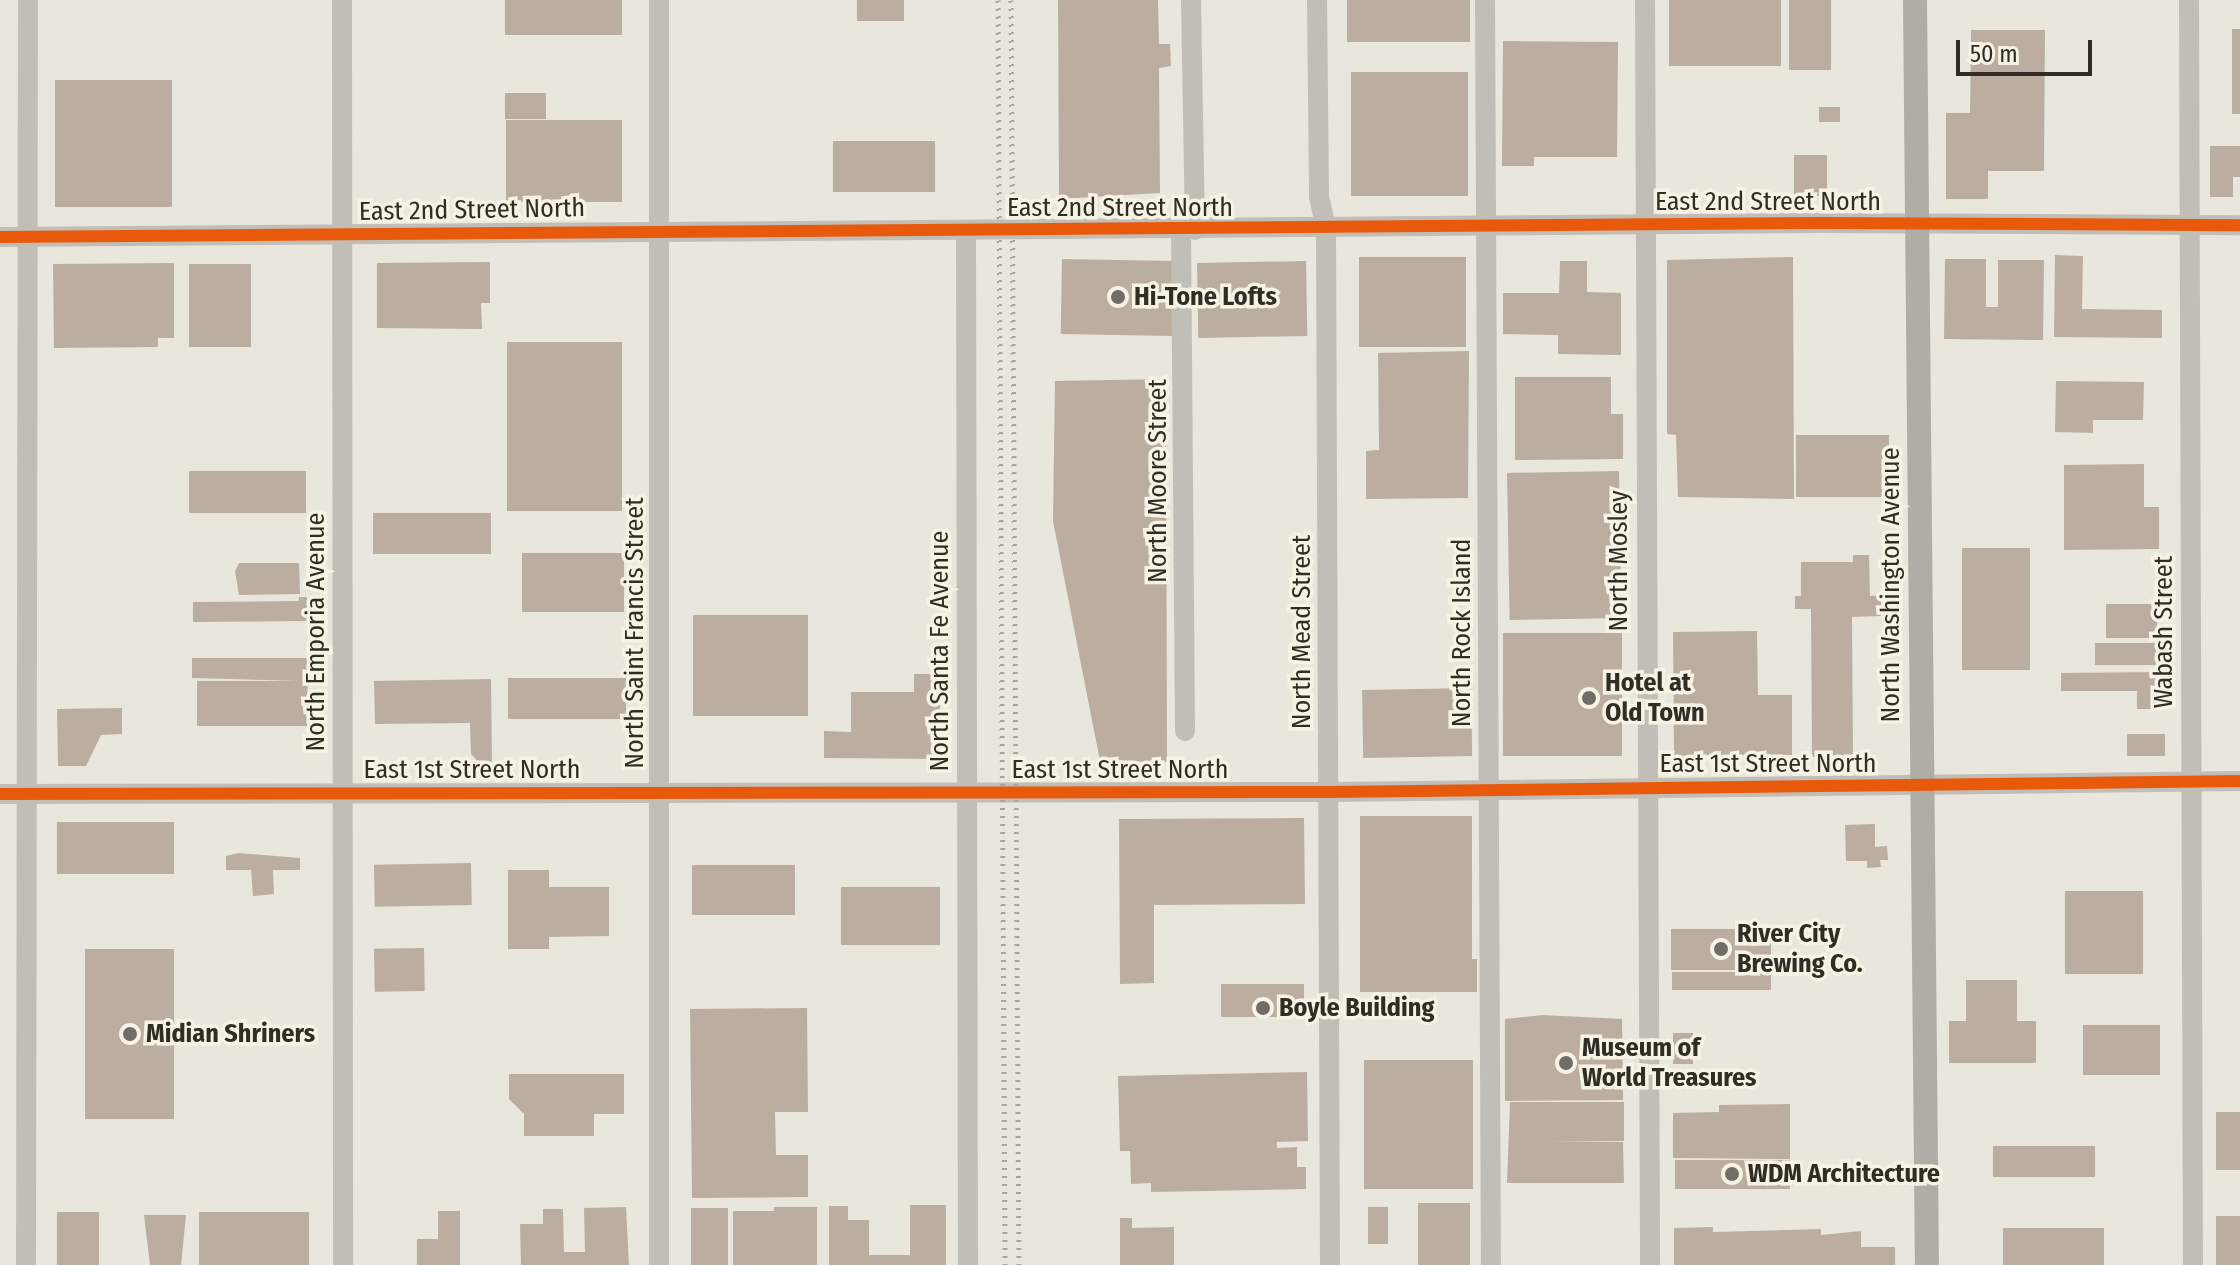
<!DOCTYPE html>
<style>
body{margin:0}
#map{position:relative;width:2240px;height:1265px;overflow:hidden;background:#e9e6dd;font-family:"Fira Sans Condensed",sans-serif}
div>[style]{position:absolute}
.building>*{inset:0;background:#bbaea0;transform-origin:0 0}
.minor>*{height:20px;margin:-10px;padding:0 10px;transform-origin:10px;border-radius:10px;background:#c1beb7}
.major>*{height:24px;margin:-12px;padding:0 12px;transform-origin:12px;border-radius:12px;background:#b0aca6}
.rail>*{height:5px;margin-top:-2.5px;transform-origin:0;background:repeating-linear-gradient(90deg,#a9a6a1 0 2px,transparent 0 8px)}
.cycleway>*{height:12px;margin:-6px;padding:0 6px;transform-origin:6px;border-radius:6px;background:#e8590c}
.dots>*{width:22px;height:22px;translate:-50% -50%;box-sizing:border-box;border:4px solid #f6f2e4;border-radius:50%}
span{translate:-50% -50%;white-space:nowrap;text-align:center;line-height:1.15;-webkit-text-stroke:7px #f6f2e4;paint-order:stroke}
.street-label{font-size:26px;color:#312c26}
.poi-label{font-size:26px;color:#312c26;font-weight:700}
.left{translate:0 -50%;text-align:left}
.scale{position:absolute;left:1956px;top:40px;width:136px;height:36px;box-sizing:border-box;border:4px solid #312c26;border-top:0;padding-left:10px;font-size:24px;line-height:28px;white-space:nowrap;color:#312c26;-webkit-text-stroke:6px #f6f2e4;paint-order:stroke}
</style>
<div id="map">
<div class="building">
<div style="left:505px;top:0;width:117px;height:35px"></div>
<div style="left:857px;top:0;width:47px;height:21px"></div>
<div style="clip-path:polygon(1058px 0,1158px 0,1159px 44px,1170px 44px,1171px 66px,1159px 68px,1160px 193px,1059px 199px)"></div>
<div style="left:1347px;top:0;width:123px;height:42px"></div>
<div style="left:1669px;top:0;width:112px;height:66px"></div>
<div style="left:1789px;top:0;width:42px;height:70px"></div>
<div style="left:2232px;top:29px;width:8px;height:85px"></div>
<div style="clip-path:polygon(1971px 30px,2045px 30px,2044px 171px,1988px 171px,1988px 199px,1946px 199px,1946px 113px,1970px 113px)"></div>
<div style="clip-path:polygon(1503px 41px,1618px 42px,1617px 157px,1534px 157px,1534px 166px,1502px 166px)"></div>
<div style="left:1468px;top:72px;width:124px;height:117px;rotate:90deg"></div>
<div style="left:172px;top:80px;width:127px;height:117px;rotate:90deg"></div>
<div style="left:505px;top:93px;width:41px;height:26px"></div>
<div style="left:1819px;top:107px;width:21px;height:15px"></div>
<div style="left:506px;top:120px;width:116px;height:82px"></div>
<div style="left:833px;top:141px;width:102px;height:51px"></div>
<div style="clip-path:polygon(2210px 146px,2240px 146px,2240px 177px,2233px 177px,2233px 197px,2210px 197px)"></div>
<div style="left:1794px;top:155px;width:33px;height:41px"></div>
<div style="clip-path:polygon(2055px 255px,2083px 256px,2082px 309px,2162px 310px,2162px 338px,2054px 337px)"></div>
<div style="left:1359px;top:257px;width:107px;height:90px"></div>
<div style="clip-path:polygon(1793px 257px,1794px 499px,1678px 497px,1676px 435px,1667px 434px,1667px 260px)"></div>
<div style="left:1062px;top:259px;width:112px;height:75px;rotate:1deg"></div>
<div style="clip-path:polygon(1945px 259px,1986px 259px,1986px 307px,1998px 307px,1998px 260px,2044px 260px,2043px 340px,1944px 339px)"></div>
<div style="left:1306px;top:261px;width:75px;height:109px;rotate:89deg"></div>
<div style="clip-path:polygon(1560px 261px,1587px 261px,1587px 292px,1621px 293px,1621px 355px,1558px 354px,1558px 335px,1503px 334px,1503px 293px,1559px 293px)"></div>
<div style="clip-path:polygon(490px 262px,490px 303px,481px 303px,482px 329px,377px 328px,377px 263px)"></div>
<div style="clip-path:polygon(174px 263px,174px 338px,158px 338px,158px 347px,54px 348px,53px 264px)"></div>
<div style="left:251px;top:264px;width:83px;height:62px;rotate:90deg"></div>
<div style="left:622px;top:342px;width:169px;height:115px;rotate:90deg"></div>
<div style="clip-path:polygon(1469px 351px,1468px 498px,1366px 499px,1366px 451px,1379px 450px,1378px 353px)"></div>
<div style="clip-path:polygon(1515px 377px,1611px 377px,1611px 414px,1623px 414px,1623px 459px,1515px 460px)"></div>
<div style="clip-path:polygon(1166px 379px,1167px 762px,1100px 761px,1053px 521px,1055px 381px)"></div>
<div style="clip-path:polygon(2056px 381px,2144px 382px,2143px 420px,2093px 420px,2093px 433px,2055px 432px)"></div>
<div style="left:1796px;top:435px;width:93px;height:62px"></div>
<div style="clip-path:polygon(2144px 464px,2144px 507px,2159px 507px,2159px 549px,2064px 550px,2064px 465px)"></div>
<div style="left:189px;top:471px;width:117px;height:42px"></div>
<div style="left:1619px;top:471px;width:147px;height:112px;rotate:89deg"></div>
<div style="left:373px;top:513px;width:118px;height:41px"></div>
<div style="left:1962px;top:548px;width:68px;height:122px"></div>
<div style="left:522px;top:553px;width:102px;height:59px"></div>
<div style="clip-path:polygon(1853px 555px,1869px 555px,1870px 596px,1881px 595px,1881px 616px,1852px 617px,1853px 756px,1812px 757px,1811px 609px,1795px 609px,1795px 596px,1801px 596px,1801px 562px,1853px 562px)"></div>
<div style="clip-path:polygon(239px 563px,299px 563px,300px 594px,239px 595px,235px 571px)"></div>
<div style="clip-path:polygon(299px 597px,307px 597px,307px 621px,193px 622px,193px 602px,299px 601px)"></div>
<div style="left:2106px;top:604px;width:51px;height:34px"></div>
<div style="left:693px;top:615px;width:115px;height:101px"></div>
<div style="clip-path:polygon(1757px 631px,1758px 695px,1792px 695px,1792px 755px,1674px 756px,1673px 632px)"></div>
<div style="left:1622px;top:633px;width:123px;height:119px;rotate:90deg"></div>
<div style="left:2158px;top:643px;width:22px;height:63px;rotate:90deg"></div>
<div style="clip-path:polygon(192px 658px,308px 658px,307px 726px,197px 726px,197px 681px,298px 681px,192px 678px)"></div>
<div style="clip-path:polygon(2160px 672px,2161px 709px,2137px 709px,2137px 691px,2061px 691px,2061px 673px)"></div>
<div style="clip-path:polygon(914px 674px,940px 674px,940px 759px,824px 758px,824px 731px,851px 732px,851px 692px,914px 692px)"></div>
<div style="left:626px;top:678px;width:41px;height:118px;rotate:90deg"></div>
<div style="clip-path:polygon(491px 679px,492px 762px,478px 762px,471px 754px,470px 723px,375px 724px,374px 681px)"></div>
<div style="left:1471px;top:688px;width:68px;height:109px;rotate:89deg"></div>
<div style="clip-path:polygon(122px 708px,122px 734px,101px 735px,86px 766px,58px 766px,57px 709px)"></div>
<div style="left:2127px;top:734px;width:38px;height:22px"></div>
<div style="clip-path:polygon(1360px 816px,1472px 816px,1472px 959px,1477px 959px,1477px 992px,1360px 992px)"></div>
<div style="clip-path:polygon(1304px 818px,1305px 904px,1154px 905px,1154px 983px,1120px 984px,1119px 819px)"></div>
<div style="left:174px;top:822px;width:52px;height:117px;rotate:90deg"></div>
<div style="clip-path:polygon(1875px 824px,1875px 847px,1887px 846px,1888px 860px,1880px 860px,1881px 867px,1867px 868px,1867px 861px,1846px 861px,1845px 825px)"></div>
<div style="clip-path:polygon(239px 853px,300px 858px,300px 870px,273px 870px,274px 894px,253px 896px,251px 870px,226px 870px,226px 856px)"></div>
<div style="left:471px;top:863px;width:42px;height:97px;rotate:89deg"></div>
<div style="left:692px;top:865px;width:103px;height:50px"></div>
<div style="clip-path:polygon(508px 870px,549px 870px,549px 887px,609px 887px,609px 936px,549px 937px,549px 949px,508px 949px)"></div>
<div style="left:841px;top:887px;width:99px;height:58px"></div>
<div style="left:2065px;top:891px;width:78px;height:83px"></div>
<div style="left:1671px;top:929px;width:100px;height:41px"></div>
<div style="left:424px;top:948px;width:43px;height:50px;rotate:89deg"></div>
<div style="left:85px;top:949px;width:89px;height:170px"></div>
<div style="left:1771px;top:972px;width:18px;height:99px;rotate:90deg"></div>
<div style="clip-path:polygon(1966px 980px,2017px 980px,2017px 1021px,2036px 1021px,2036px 1063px,1949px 1063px,1949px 1021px,1966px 1021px)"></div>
<div style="left:1221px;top:984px;width:83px;height:33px"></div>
<div style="clip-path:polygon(807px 1008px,808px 1112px,775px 1112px,776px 1155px,808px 1155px,808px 1197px,692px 1198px,690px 1009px)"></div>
<div style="clip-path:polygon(1543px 1015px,1622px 1019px,1623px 1100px,1505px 1101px,1505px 1019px)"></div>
<div style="left:2160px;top:1025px;width:50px;height:77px;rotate:90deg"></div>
<div style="left:1673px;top:1033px;width:20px;height:31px"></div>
<div style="left:1473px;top:1060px;width:129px;height:109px;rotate:90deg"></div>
<div style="clip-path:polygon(1307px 1072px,1308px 1141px,1277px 1142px,1277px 1148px,1297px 1147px,1297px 1167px,1306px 1167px,1306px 1189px,1151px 1192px,1151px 1183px,1131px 1184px,1130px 1151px,1120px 1151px,1118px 1076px)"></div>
<div style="clip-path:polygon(509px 1074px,624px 1074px,624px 1114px,594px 1114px,594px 1136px,524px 1136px,524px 1114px,509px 1099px)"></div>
<div style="clip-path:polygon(1510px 1102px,1624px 1102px,1624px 1141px,1550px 1141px,1623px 1142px,1624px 1183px,1507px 1183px)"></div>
<div style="clip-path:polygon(1790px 1104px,1790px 1159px,1673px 1158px,1673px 1113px,1719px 1112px,1719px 1105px)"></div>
<div style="left:2216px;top:1112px;width:24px;height:58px"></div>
<div style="left:1993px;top:1146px;width:102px;height:31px"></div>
<div style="left:1675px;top:1160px;width:115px;height:29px"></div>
<div style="left:1418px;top:1203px;width:52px;height:62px"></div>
<div style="clip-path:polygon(910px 1205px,946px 1205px,946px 1265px,829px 1265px,829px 1206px,848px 1206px,848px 1220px,869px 1220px,869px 1255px,910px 1255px)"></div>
<div style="clip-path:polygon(626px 1207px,629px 1265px,521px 1265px,520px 1224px,543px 1224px,543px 1209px,563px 1209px,564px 1252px,585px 1252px,584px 1208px)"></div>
<div style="clip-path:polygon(774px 1207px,817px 1207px,817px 1265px,733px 1265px,733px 1211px,774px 1211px)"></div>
<div style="left:1368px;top:1207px;width:20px;height:37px"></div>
<div style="left:691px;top:1208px;width:37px;height:57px"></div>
<div style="clip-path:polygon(438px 1211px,460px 1211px,460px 1265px,417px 1265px,417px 1239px,438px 1239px)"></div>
<div style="left:57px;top:1212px;width:42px;height:53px"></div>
<div style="left:309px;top:1212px;width:53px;height:110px;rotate:90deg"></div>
<div style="clip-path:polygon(144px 1215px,186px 1215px,181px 1265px,150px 1265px)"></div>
<div style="left:2216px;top:1216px;width:24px;height:49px"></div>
<div style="clip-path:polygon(1120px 1218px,1132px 1218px,1132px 1228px,1174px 1227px,1174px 1265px,1120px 1265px)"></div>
<div style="clip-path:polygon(1713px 1227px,1713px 1232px,1821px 1229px,1821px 1235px,1861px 1231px,1861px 1247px,1895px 1247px,1895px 1265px,1674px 1265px,1674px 1228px)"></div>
<div style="left:2104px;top:1228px;width:37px;height:101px;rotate:90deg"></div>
</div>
<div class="minor">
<div style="left:342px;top:0;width:1265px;rotate:89.95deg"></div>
<div style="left:659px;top:0;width:1265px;rotate:90deg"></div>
<div style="left:1191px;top:0;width:230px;rotate:89deg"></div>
<div style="left:1317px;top:0;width:197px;rotate:89.4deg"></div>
<div style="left:1319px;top:197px;width:32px;rotate:77deg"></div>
<div style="left:1326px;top:228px;width:1037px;rotate:89.78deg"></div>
<div style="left:1485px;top:0;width:1265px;rotate:89.73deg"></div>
<div style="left:1645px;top:0;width:1265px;rotate:89.77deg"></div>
<div style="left:2189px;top:0;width:1265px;rotate:89.82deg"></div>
<div style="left:966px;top:230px;width:1035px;rotate:89.89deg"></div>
<div style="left:1181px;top:231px;width:500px;rotate:89.54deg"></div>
<div style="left:0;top:237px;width:1821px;rotate:-0.44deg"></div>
<div style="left:1821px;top:223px;width:419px;rotate:0.3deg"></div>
<div style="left:0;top:794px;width:1329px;rotate:-0.09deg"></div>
<div style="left:1329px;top:792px;width:911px;rotate:-0.69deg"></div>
<div style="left:26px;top:1265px;width:1265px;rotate:-89.91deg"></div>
</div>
<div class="major">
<div style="left:1915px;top:0;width:1265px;rotate:89.46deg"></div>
</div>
<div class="rail">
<div style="left:998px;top:0;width:1265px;rotate:89.68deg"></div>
<div style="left:1011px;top:0;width:1265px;rotate:89.64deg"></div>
</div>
<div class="cycleway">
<div style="left:0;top:237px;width:1821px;rotate:-0.44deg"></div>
<div style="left:1821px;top:223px;width:419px;rotate:0.3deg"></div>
<div style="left:0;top:794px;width:1329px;rotate:-0.09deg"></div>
<div style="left:1329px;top:792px;width:911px;rotate:-0.69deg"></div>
</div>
<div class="dots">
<div style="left:1118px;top:297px;background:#716d66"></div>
<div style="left:1589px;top:698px;background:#716d66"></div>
<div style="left:1721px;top:949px;background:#716d66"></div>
<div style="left:1263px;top:1008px;background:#716d66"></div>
<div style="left:130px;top:1034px;background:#716d66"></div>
<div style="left:1566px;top:1063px;background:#716d66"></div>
<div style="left:1732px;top:1174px;background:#716d66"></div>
</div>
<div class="street-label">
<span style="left:1768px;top:202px">East 2nd Street North</span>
<span style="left:1120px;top:208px">East 2nd Street North</span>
<span style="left:472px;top:210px;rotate:-1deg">East 2nd Street North</span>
<span style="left:1158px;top:481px;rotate:-90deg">North Moore Street</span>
<span style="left:1619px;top:561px;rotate:-90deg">North Mosley</span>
<span style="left:1891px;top:585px;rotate:-90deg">North Washington Avenue</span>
<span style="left:316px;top:632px;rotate:-90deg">North Emporia Avenue</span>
<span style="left:1302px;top:632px;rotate:-90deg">North Mead Street</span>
<span style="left:2164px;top:632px;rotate:-90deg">Wabash Street</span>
<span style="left:635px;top:633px;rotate:-90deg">North Saint Francis Street</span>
<span style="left:1462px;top:633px;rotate:-90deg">North Rock Island</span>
<span style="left:940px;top:651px;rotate:-90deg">North Santa Fe Avenue</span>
<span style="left:1768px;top:764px">East 1st Street North</span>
<span style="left:472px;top:770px">East 1st Street North</span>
<span style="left:1120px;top:770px">East 1st Street North</span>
</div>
<div class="poi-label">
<span class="left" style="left:1134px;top:297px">Hi-Tone Lofts</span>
<span class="left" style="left:1605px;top:698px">Hotel at<br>Old Town</span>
<span class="left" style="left:1737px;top:949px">River City<br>Brewing Co.</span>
<span class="left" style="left:1279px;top:1008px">Boyle Building</span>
<span class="left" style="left:146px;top:1034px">Midian Shriners</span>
<span class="left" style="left:1582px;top:1063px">Museum of<br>World Treasures</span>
<span class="left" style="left:1748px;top:1174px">WDM Architecture</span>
</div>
<div class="scale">50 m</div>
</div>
